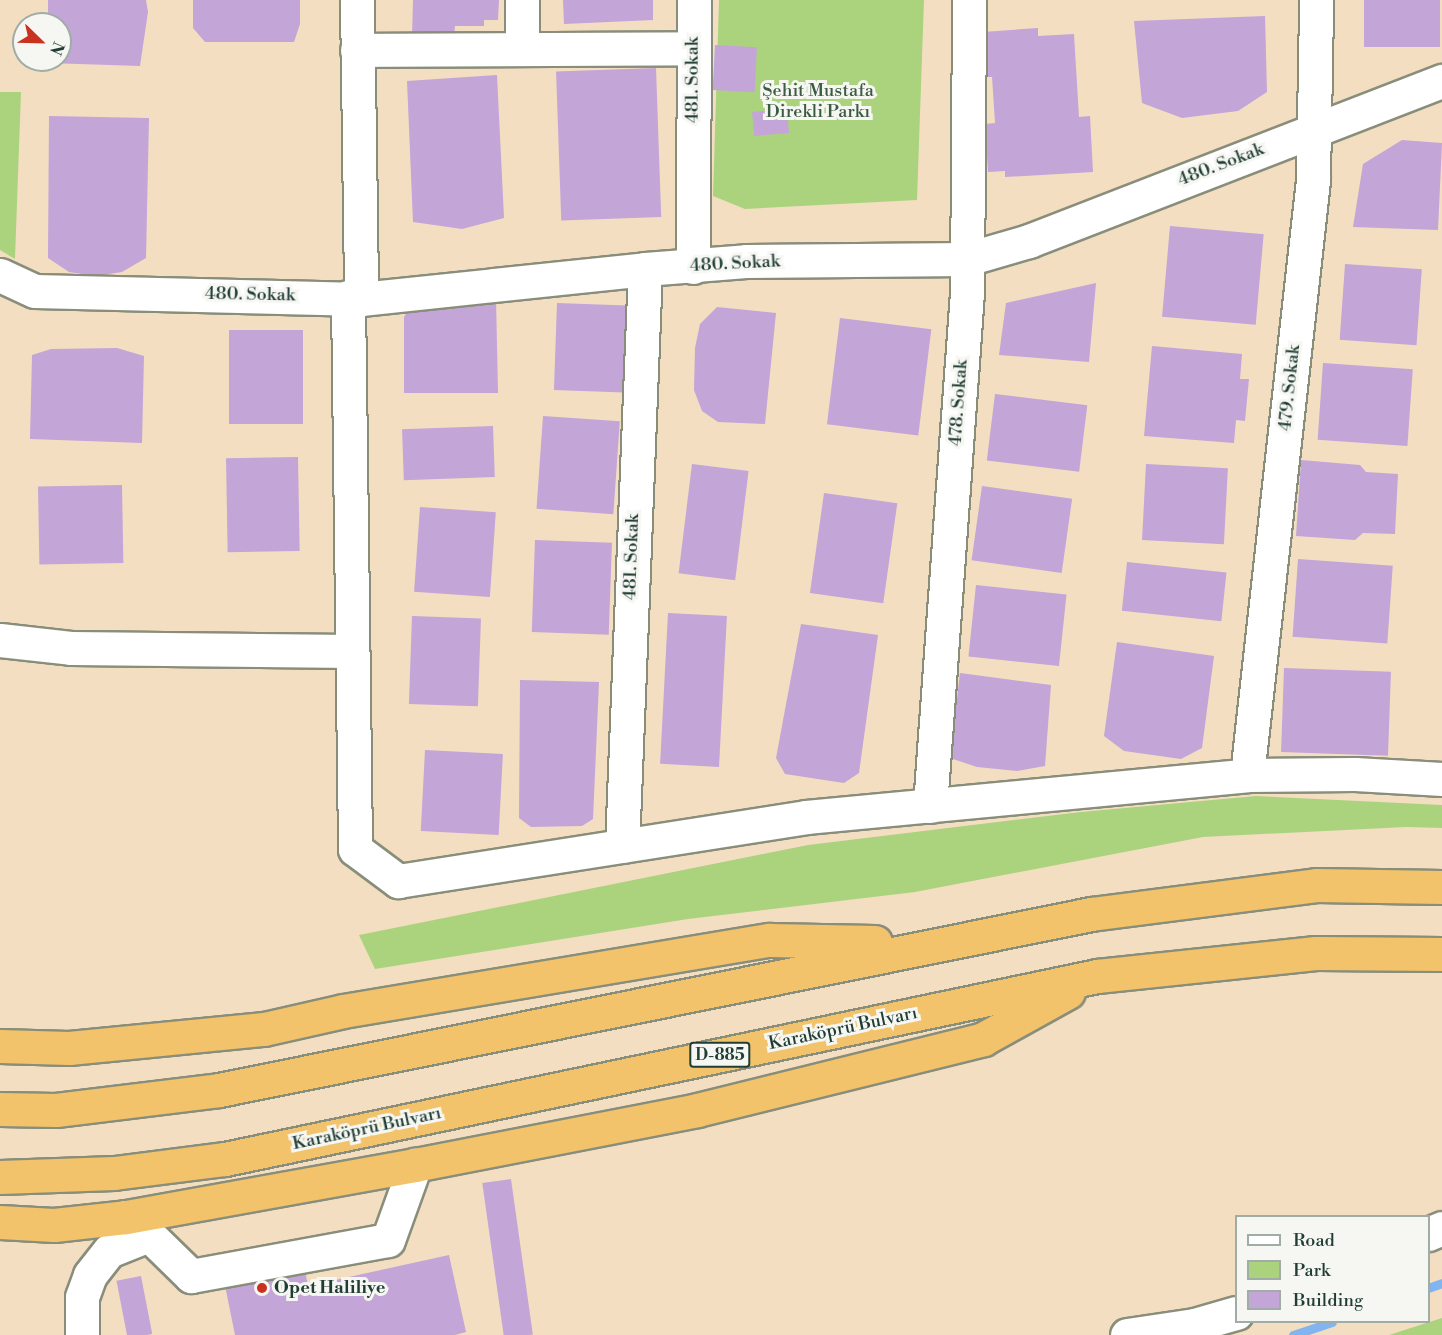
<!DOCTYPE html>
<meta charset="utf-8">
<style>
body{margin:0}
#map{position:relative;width:1442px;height:1335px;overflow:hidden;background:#f3dec2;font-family:"Libre Bodoni",serif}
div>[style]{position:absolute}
.green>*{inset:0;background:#abd37e}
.stream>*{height:9px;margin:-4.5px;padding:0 4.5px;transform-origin:4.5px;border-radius:4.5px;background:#82b5ef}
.building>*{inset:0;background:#c3a5d7;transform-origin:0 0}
.roads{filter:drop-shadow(2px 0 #898e7b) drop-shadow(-2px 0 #898e7b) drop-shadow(0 2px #898e7b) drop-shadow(0 -2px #898e7b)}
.minor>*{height:33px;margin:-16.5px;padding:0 16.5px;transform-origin:16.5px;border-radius:16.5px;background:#fff}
.highway>*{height:33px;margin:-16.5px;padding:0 16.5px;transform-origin:16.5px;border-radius:16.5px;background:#f2c36a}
.dots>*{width:16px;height:16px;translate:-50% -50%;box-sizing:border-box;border:3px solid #f6f6f2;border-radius:50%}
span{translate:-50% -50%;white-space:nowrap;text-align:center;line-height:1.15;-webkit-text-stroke:6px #f6f6f2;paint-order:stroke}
.shield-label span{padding:2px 4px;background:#f6f6f2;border:2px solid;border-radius:4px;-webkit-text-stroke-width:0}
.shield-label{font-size:16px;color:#1f3d34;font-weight:700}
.street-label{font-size:18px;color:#1f3d34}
.park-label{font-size:18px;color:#3b5b43}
.poi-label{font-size:18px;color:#1f3d34;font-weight:700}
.left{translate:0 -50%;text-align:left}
.legend{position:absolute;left:1235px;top:1215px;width:195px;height:108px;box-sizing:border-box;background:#f6f6f2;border:2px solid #a0aca6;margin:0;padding:8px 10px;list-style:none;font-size:18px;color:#1f3d34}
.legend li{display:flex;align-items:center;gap:12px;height:30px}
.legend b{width:30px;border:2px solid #a0aca6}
.north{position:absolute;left:12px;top:12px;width:60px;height:60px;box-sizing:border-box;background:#f6f6f2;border:2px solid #a0aca6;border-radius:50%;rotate:113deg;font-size:16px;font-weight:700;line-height:24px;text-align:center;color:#1f3d34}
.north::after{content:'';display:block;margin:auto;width:21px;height:27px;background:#c8321e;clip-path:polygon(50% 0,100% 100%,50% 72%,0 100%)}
</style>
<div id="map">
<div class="green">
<div style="clip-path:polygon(719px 0,924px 0,917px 200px,745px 209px,713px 196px)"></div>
<div style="clip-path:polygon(0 92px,21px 92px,15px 259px,0 250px)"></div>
<div style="clip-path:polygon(1256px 796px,1442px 805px,1442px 828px,1406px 827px,1203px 837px,915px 892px,688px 919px,375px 969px,359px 935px,808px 845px,1081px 812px)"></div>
<div style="clip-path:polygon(1442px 1318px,1442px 1335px,1389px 1335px)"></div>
</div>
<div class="stream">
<div style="left:1428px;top:1288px;width:15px;rotate:-20deg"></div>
<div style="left:1293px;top:1335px;width:41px;rotate:-18.4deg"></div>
</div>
<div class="building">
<div style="clip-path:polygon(48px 0,146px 0,148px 12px,140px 66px,48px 63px,48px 60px,60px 60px,60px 24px,48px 24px)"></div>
<div style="clip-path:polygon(193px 0,300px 0,300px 24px,294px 42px,205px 42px,193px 28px)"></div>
<div style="clip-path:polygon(413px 0,499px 0,498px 20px,484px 20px,484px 26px,455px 26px,454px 37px,412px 37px)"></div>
<div style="clip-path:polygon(563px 0,653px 0,653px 20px,564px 24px)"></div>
<div style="left:1364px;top:0;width:76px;height:47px"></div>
<div style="clip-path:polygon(1265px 16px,1267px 92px,1238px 111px,1182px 118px,1142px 103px,1134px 21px)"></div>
<div style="clip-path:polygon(1038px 28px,1038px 36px,1074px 34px,1079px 117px,1090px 116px,1093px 172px,1005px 177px,1005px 171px,988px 172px,985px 124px,995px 123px,992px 77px,986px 77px,983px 32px)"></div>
<div style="left:715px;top:45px;width:42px;height:45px;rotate:3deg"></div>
<div style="left:656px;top:68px;width:149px;height:100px;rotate:88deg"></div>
<div style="clip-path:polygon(497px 75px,504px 218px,462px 229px,413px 222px,407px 81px)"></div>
<div style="left:787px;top:109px;width:24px;height:35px;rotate:85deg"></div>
<div style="clip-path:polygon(49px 116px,149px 118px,146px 258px,122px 272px,95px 276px,69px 272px,48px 258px)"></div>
<div style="clip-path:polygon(1402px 140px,1442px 143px,1438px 230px,1353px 227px,1363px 164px)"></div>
<div style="left:1170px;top:226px;width:94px;height:91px;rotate:5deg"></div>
<div style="left:1345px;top:264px;width:77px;height:76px;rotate:4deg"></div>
<div style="clip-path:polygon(1096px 283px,1089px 362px,999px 355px,1006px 303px)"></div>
<div style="clip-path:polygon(496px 298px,498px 393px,404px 393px,404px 317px,412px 304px)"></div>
<div style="left:557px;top:303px;width:70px;height:87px;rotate:2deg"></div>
<div style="clip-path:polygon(717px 307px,776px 313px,765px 424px,718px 422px,702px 411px,694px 390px,695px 348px,700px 324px)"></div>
<div style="left:840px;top:318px;width:92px;height:107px;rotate:7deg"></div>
<div style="left:229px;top:330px;width:74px;height:94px"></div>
<div style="clip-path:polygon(1152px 346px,1242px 354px,1240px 379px,1249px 379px,1245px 421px,1236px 420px,1234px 443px,1144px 436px)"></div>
<div style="clip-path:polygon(117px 348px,144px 356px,142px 443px,30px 439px,32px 355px,51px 349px)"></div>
<div style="left:1323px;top:363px;width:90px;height:77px;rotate:4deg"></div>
<div style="left:995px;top:394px;width:93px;height:67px;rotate:7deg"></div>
<div style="left:543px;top:416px;width:77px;height:93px;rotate:4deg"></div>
<div style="left:493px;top:426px;width:51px;height:91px;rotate:88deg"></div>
<div style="left:298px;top:457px;width:94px;height:72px;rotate:89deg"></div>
<div style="clip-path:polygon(1301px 460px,1360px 465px,1366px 472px,1398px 474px,1395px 534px,1363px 533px,1355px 540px,1296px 536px)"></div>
<div style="left:692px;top:464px;width:57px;height:110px;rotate:7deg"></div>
<div style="left:1146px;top:464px;width:82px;height:76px;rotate:3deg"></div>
<div style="left:122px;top:485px;width:78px;height:84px;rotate:89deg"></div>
<div style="left:982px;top:486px;width:91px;height:75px;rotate:8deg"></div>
<div style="left:824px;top:493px;width:74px;height:101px;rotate:8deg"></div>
<div style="left:420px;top:507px;width:76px;height:85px;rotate:4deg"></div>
<div style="left:535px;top:540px;width:77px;height:92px;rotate:2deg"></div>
<div style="left:1298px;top:559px;width:95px;height:78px;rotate:4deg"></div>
<div style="left:1127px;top:562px;width:100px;height:49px;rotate:6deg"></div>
<div style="left:976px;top:585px;width:91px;height:72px;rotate:6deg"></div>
<div style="left:668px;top:613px;width:59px;height:151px;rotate:3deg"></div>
<div style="left:412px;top:616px;width:69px;height:88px;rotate:2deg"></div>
<div style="clip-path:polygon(801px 624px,878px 635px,859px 773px,844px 783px,785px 774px,776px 758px)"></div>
<div style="clip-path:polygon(1117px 642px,1214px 656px,1202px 748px,1181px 759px,1124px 751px,1104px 736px)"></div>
<div style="left:1284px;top:668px;width:107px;height:84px;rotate:2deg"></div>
<div style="clip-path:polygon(960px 673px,1051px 685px,1045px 766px,1017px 771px,977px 767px,950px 758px)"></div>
<div style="clip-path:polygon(520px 680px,599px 682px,593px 819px,582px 826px,531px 827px,519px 818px)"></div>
<div style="left:425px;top:750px;width:78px;height:81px;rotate:3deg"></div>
<div style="left:511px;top:1179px;width:157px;height:29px;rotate:82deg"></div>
<div style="clip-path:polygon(299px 1239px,308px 1286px,449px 1255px,466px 1332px,455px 1335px,235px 1335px,219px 1256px)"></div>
<div style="left:141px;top:1276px;width:59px;height:25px;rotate:79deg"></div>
</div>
<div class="roads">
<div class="minor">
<div style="left:357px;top:0;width:299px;rotate:89.2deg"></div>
<div style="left:522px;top:49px;width:49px;rotate:-90deg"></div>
<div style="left:357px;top:50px;width:336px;rotate:-0.3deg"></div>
<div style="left:693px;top:267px;width:267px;rotate:-89.8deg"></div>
<div style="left:0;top:275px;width:38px;rotate:25deg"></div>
<div style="left:35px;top:291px;width:326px;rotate:1.4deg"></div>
<div style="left:361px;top:299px;width:286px;rotate:-6deg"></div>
<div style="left:645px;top:269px;width:101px;rotate:-4.5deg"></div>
<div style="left:746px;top:261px;width:221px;rotate:-0.5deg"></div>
<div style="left:967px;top:259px;width:65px;rotate:-16.2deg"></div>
<div style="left:1029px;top:241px;width:443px;rotate:-21.2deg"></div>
<div style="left:348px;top:297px;width:552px;rotate:89.27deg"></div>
<div style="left:355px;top:849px;width:54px;rotate:36.7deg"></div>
<div style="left:398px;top:881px;width:413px;rotate:-8.9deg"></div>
<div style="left:806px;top:817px;width:443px;rotate:-5.4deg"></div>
<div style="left:1247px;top:775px;width:108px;rotate:-0.5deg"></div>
<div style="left:1355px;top:774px;width:87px;rotate:3.3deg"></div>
<div style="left:0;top:640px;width:71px;rotate:6.4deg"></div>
<div style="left:71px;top:648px;width:281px;rotate:0.6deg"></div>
<div style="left:1247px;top:775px;width:599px;rotate:-83.67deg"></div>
<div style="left:1313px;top:180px;width:180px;rotate:-89deg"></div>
<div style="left:930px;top:806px;width:515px;rotate:-85.88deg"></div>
<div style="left:967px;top:292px;width:292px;rotate:-89.6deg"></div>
<div style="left:622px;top:846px;width:577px;rotate:-87.72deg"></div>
<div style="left:126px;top:1217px;width:29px;rotate:38deg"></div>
<div style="left:149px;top:1235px;width:59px;rotate:44.3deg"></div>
<div style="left:191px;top:1276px;width:200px;rotate:-10.4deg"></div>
<div style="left:388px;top:1240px;width:80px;rotate:-70.2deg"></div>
<div style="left:1428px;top:1234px;width:15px;rotate:-23deg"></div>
<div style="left:82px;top:1335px;width:38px;rotate:-90deg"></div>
<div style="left:82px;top:1297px;width:23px;rotate:-70deg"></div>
<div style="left:90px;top:1275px;width:31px;rotate:-52deg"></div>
<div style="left:109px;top:1251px;width:43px;rotate:-21.8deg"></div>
<div style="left:1127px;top:1335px;width:68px;rotate:-8.5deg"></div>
<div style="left:1194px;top:1325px;width:44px;rotate:-15.9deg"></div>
</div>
<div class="highway">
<div style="left:0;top:1046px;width:69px;rotate:1.7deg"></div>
<div style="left:69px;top:1048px;width:196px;rotate:-5.6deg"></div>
<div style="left:264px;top:1029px;width:81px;rotate:-12.8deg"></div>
<div style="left:343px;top:1011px;width:432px;rotate:-9.5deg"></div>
<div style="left:769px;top:940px;width:106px;rotate:1.1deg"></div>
<div style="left:0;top:1109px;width:56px;rotate:1deg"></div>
<div style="left:56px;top:1110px;width:164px;rotate:-7deg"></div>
<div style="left:219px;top:1090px;width:890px;rotate:-11.41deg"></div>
<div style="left:1091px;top:914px;width:227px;rotate:-7.3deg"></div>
<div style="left:1316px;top:885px;width:126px;rotate:0.9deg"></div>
<div style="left:0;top:1177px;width:114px;rotate:-2deg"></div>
<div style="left:114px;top:1173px;width:112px;rotate:-7.2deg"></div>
<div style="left:225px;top:1159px;width:891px;rotate:-11.85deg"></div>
<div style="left:1097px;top:976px;width:220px;rotate:-6deg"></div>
<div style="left:1316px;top:953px;width:126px;rotate:0.5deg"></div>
<div style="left:0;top:1222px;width:54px;rotate:3.2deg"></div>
<div style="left:54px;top:1225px;width:72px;rotate:-6.3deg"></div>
<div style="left:126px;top:1217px;width:294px;rotate:-10.2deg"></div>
<div style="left:415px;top:1165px;width:287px;rotate:-11deg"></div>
<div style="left:697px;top:1110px;width:295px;rotate:-13.9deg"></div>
<div style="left:983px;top:1039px;width:97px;rotate:-28.9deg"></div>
</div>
</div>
<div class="dots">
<div style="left:262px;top:1288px;background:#c8321e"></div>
</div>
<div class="shield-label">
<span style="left:720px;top:1055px">D-885</span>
</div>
<div class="street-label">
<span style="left:693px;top:80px;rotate:-90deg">481. Sokak</span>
<span style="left:1221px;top:165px;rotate:-21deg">480. Sokak</span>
<span style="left:735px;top:264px;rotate:-3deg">480. Sokak</span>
<span style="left:250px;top:295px;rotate:1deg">480. Sokak</span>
<span style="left:1290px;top:388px;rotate:-84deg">479. Sokak</span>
<span style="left:959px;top:403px;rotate:-86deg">478. Sokak</span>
<span style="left:632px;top:557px;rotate:-88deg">481. Sokak</span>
<span style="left:843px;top:1029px;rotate:-12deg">Karaköprü Bulvarı</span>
<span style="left:367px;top:1129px;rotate:-12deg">Karaköprü Bulvarı</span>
</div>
<div class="park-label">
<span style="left:818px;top:102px">Şehit Mustafa<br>Direkli Parkı</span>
</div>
<div class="poi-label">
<span class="left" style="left:274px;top:1288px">Opet Haliliye</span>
</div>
<ul class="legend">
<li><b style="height:8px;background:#fff"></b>Road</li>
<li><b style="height:16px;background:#abd37e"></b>Park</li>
<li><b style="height:16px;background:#c3a5d7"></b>Building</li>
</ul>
<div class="north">N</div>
</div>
